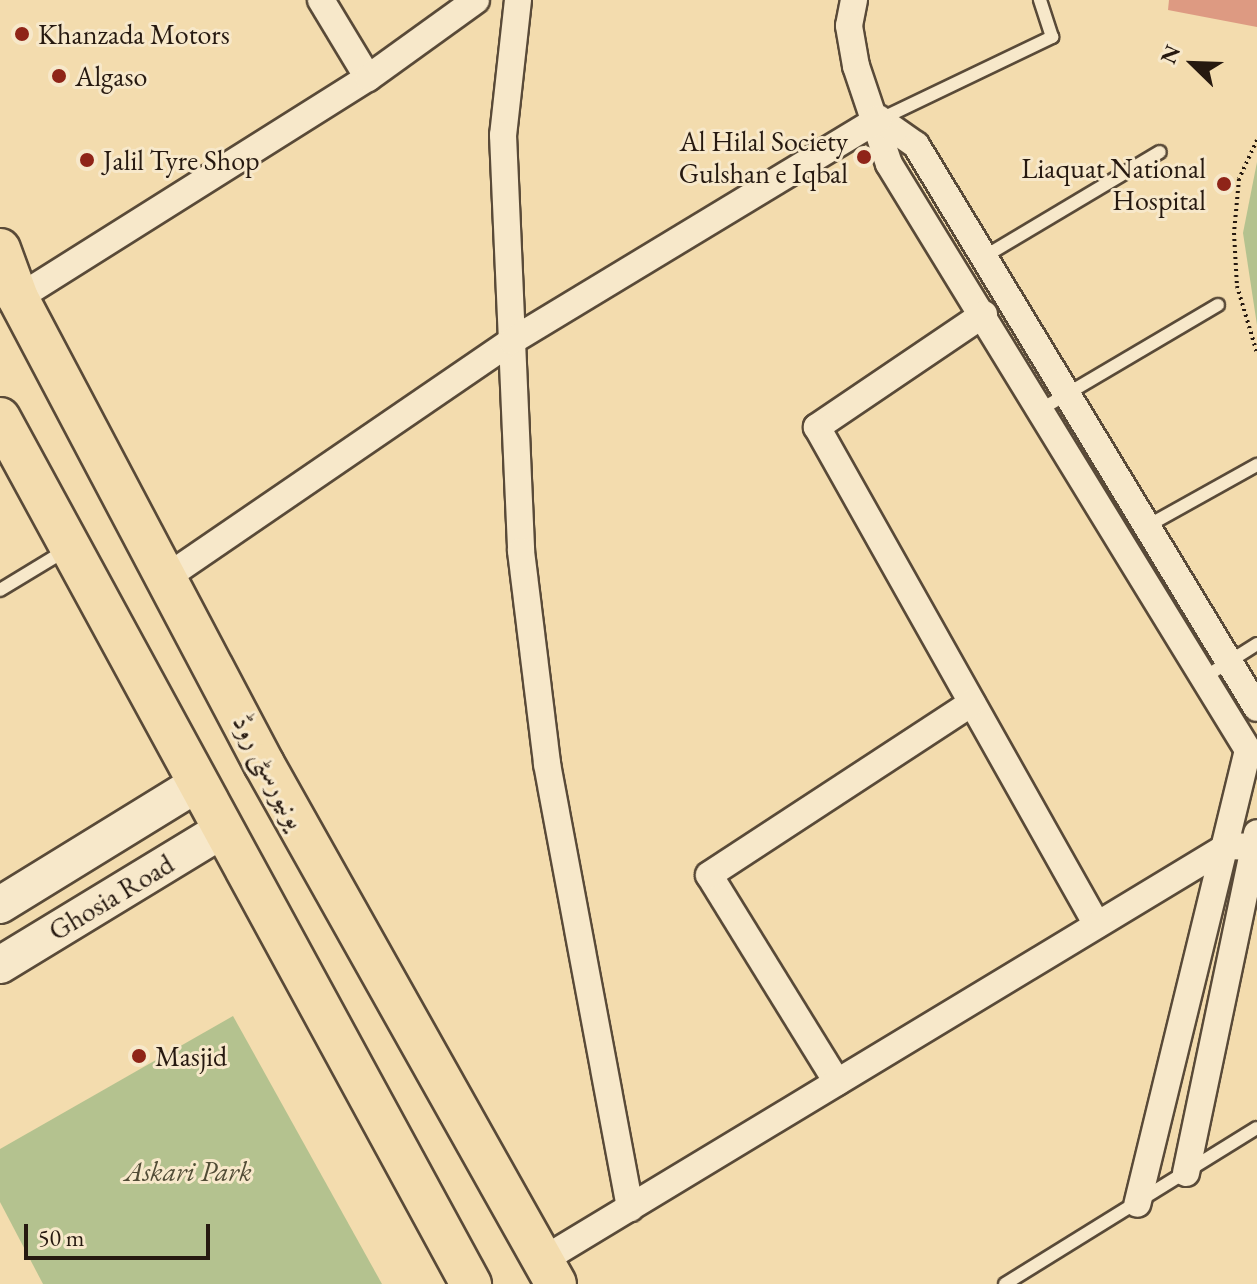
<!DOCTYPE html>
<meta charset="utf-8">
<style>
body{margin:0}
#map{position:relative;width:1257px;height:1284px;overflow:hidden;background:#f3dcae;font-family:"EB Garamond",Amiri,serif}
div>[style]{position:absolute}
.green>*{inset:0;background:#b4c28f}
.building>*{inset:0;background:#dd9a82}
.path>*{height:4px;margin-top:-2px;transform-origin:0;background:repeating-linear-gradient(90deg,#261910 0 2px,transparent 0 6px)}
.roads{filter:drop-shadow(2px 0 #594a38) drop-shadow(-2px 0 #594a38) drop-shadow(0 2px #594a38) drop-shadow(0 -2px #594a38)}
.service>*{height:12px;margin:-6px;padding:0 6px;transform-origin:6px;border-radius:6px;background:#f7e8ca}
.minor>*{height:26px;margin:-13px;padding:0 13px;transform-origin:13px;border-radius:13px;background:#f7e8ca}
.secondary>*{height:36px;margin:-18px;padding:0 18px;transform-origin:18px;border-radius:18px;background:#f7e8ca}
.primary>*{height:40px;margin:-20px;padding:0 20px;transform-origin:20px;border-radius:20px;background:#f3dcae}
.dots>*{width:22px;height:22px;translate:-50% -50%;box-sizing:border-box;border:4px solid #f7e8ca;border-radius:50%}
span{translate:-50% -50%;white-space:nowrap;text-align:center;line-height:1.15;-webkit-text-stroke:6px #f7e8ca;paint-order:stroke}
.poi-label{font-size:28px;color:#261910}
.left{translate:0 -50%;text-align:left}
.right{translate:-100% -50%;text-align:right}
.street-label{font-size:28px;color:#261910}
.park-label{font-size:28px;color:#514c36;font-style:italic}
.north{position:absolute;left:1153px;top:24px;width:80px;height:80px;-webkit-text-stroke:6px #f7e8ca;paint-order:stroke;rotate:293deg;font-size:22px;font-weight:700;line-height:32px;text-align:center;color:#261910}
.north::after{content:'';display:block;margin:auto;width:28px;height:36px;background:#261910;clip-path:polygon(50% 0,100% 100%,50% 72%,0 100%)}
.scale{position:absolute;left:24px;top:1224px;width:186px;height:36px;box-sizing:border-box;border:4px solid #261910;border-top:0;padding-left:10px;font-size:24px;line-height:28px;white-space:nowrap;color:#261910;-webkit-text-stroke:6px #f7e8ca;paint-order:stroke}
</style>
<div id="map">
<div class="green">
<div style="clip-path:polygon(1257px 162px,1257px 325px,1243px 233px)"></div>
<div style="clip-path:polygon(233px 1016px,382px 1284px,43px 1284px,0 1202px,0 1149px)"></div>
</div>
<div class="building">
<div style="clip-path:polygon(1169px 0,1257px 0,1257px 27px,1168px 10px)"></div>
</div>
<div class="path">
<div style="left:1257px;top:140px;width:43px;rotate:114.8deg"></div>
<div style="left:1239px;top:179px;width:54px;rotate:95.3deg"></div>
<div style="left:1234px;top:233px;width:53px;rotate:86.8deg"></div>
<div style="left:1237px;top:286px;width:70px;rotate:73.4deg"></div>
</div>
<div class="roads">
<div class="service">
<div style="left:881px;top:119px;width:190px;rotate:-25.6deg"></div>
<div style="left:1052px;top:37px;width:39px;rotate:-108deg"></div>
<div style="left:987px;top:255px;width:201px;rotate:-30.8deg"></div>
<div style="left:1043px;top:408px;width:203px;rotate:-30.5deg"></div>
<div style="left:1149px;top:525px;width:124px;rotate:-29.1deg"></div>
<div style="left:0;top:590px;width:77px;rotate:-31.2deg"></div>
<div style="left:1208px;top:675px;width:58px;rotate:-32.3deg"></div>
<div style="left:1005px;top:1284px;width:296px;rotate:-31.8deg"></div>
</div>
<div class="minor">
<div style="left:321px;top:0;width:91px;rotate:58.9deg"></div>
<div style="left:518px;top:0;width:136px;rotate:96.3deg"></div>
<div style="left:503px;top:135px;width:416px;rotate:87.5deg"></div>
<div style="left:521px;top:551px;width:215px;rotate:83deg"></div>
<div style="left:547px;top:764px;width:452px;rotate:79.4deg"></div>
<div style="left:854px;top:0;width:26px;rotate:101deg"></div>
<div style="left:849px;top:26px;width:41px;rotate:80.1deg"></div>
<div style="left:856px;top:66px;width:103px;rotate:71.4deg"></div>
<div style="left:889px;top:164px;width:687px;rotate:58.51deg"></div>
<div style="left:1248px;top:750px;width:467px;rotate:103.7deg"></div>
<div style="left:879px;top:119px;width:45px;rotate:35.1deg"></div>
<div style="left:916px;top:145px;width:658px;rotate:58.8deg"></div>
<div style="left:18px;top:298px;width:413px;rotate:-32.2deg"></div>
<div style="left:368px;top:78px;width:133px;rotate:-35.8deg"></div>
<div style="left:984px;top:314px;width:202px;rotate:145.9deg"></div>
<div style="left:817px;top:427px;width:571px;rotate:60.65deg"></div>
<div style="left:167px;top:577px;width:418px;rotate:-34.4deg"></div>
<div style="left:512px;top:341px;width:429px;rotate:-31.2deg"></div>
<div style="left:837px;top:1082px;width:243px;rotate:-121.7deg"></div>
<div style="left:709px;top:875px;width:314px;rotate:-33.2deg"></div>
<div style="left:1186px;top:1173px;width:347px;rotate:-78.2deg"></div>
<div style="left:543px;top:1260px;width:800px;rotate:-31.15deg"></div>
<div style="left:1228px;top:846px;width:26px;rotate:2deg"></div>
</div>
<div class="secondary">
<div style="left:0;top:905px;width:231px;rotate:-31.6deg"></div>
<div style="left:0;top:965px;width:260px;rotate:-31.3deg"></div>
</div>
<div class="primary">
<div style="left:0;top:249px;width:52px;rotate:69.8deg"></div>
<div style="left:18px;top:298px;width:527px;rotate:62.17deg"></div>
<div style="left:264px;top:764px;width:596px;rotate:60.68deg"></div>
<div style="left:0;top:418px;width:986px;rotate:61.46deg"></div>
</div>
</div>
<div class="dots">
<div style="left:22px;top:34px;background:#8f2418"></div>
<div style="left:59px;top:76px;background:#8f2418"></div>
<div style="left:864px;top:157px;background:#8f2418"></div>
<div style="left:87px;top:160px;background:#8f2418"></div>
<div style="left:1224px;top:184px;background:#8f2418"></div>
<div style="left:139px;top:1056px;background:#8f2418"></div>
</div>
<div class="poi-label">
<span class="left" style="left:38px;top:34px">Khanzada Motors</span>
<span class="left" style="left:75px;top:76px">Algaso</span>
<span class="right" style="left:848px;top:157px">Al Hilal Society<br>Gulshan e Iqbal</span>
<span class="left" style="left:103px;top:160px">Jalil Tyre Shop</span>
<span class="right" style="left:1206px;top:184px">Liaquat National<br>Hospital</span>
<span class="left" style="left:155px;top:1056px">Masjid</span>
</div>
<div class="street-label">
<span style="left:270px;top:771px;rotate:62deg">یونیورسٹی روڈ</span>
<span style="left:111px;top:897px;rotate:-31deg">Ghosia Road</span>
</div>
<div class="park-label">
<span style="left:188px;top:1171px">Askari Park</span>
</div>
<div class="north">N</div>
<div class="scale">50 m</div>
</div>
